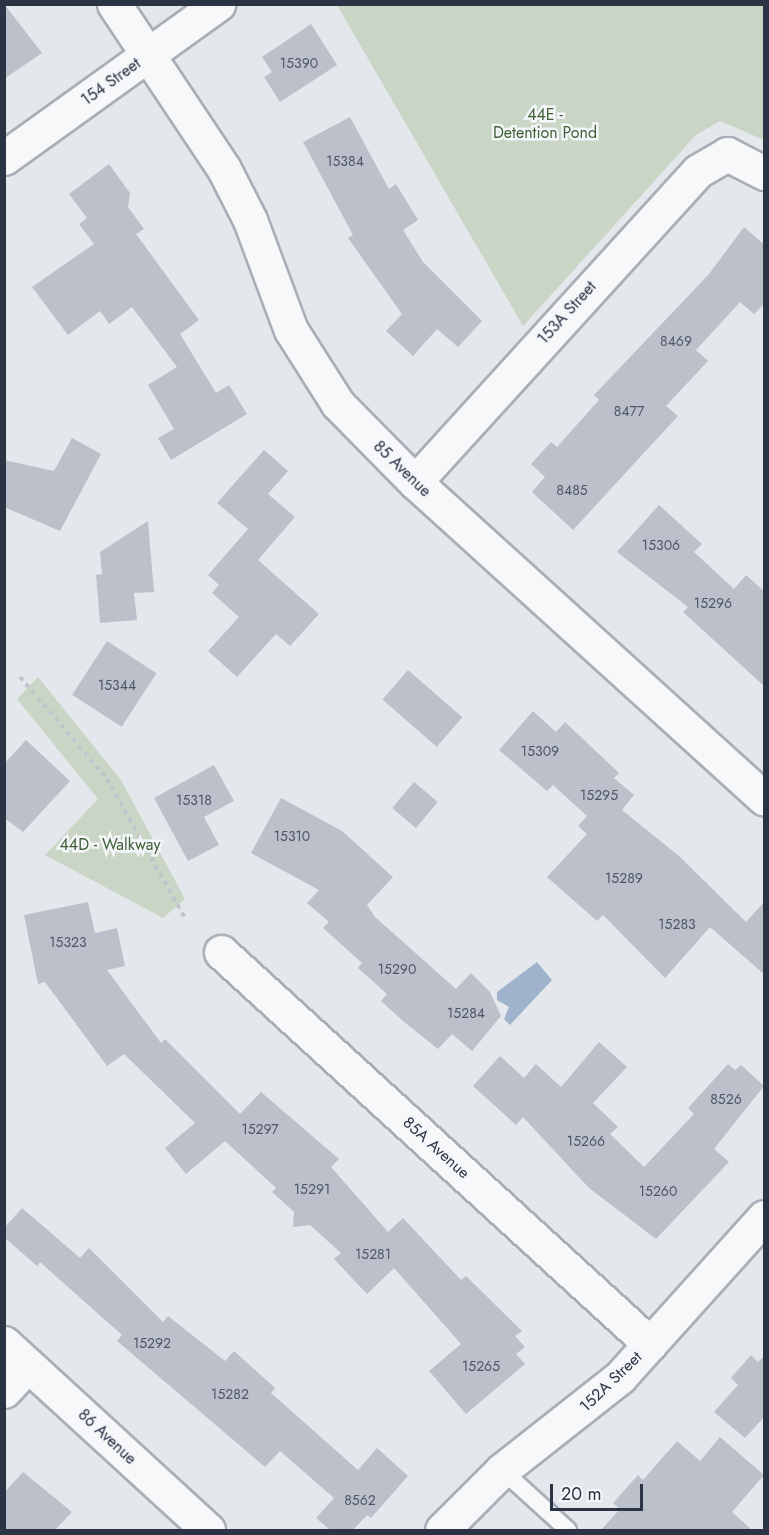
<!DOCTYPE html>
<style>
body{margin:0}
#map{position:relative;width:769px;height:1535px;overflow:hidden;background:#e4e7ec;font-family:Jost,sans-serif}
div>[style]{position:absolute}
.green>*{inset:0;background:#c9d6c5}
.water>*{inset:0;background:#9fb4cc}
.building>*{inset:0;background:#bbc0ca;transform-origin:0 0}
.path>*{height:4px;margin-top:-2px;transform-origin:0;background:repeating-linear-gradient(90deg,#c2c5cb 0 4.5px,transparent 0 9px)}
.roads{filter:drop-shadow(2px 0 #a9aeb7) drop-shadow(-2px 0 #a9aeb7) drop-shadow(0 2px #a9aeb7) drop-shadow(0 -2px #a9aeb7)}
.service>*{height:16px;margin:-8px;padding:0 8px;transform-origin:8px;border-radius:8px;background:#f7f8fa}
.minor>*{height:33px;margin:-16.5px;padding:0 16.5px;transform-origin:16.5px;border-radius:16.5px;background:#f7f8fa}
span{translate:-50% -50%;white-space:nowrap;text-align:center;line-height:1.15;-webkit-text-stroke:5px #f4f6f9;paint-order:stroke}
.number-label{font-size:14px;color:#4f5766}
.number-label span{-webkit-text-stroke-width:0}
.street-label{font-size:16px;color:#2b3445}
.park-label{font-size:16px;color:#3f6138}
.frame{position:absolute;inset:0;border:6px solid #2b3445;pointer-events:none}
.scale{position:absolute;left:550px;top:1484px;width:93px;height:27px;box-sizing:border-box;border:3px solid #2b3445;border-top:0;padding-left:8px;font-size:18px;line-height:21px;white-space:nowrap;color:#2b3445;-webkit-text-stroke:4px #f4f6f9;paint-order:stroke}
</style>
<div id="map">
<div class="green">
<div style="clip-path:polygon(337px 5px,764px 5px,764px 140px,720px 121px,696px 135px,523px 326px)"></div>
<div style="clip-path:polygon(38px 677px,121px 780px,185px 899px,163px 918px,45px 855px,98px 799px,17px 699px)"></div>
</div>
<div class="water">
<div style="clip-path:polygon(537px 962px,552px 980px,510px 1025px,504px 1019px,509px 1007px,497px 1000px,497px 992px)"></div>
</div>
<div class="building">
<div style="clip-path:polygon(4px 4px,42px 53px,4px 79px)"></div>
<div style="clip-path:polygon(311px 24px,337px 65px,280px 102px,264px 77px,272px 72px,262px 57px)"></div>
<div style="clip-path:polygon(350px 117px,389px 189px,396px 184px,418px 220px,403px 230px,423px 262px,482px 321px,458px 347px,437px 329px,413px 356px,386px 331px,402px 314px,348px 238px,353px 235px,303px 142px)"></div>
<div style="clip-path:polygon(109px 164px,130px 193px,128px 207px,144px 229px,136px 234px,199px 320px,180px 334px,216px 393px,229px 385px,247px 414px,171px 460px,158px 438px,174px 429px,148px 385px,177px 367px,132px 307px,109px 324px,100px 311px,68px 335px,32px 287px,94px 244px,79px 224px,87px 218px,69px 194px)"></div>
<div style="clip-path:polygon(744px 227px,765px 245px,765px 303px,754px 314px,740px 302px,696px 350px,708px 361px,666px 406px,678px 416px,573px 530px,532px 492px,545px 477px,531px 464px,551px 442px,557px 447px,599px 400px,594px 395px,709px 274px)"></div>
<div style="clip-path:polygon(72px 438px,101px 454px,60px 531px,4px 507px,4px 460px,54px 471px)"></div>
<div style="clip-path:polygon(264px 450px,288px 471px,268px 494px,295px 517px,258px 560px,319px 614px,290px 646px,276px 634px,237px 677px,208px 651px,239px 617px,212px 593px,219px 585px,208px 575px,248px 529px,217px 503px)"></div>
<div style="clip-path:polygon(659px 505px,702px 544px,694px 552px,734px 589px,746px 575px,765px 592px,765px 687px,683px 612px,688px 607px,617px 552px)"></div>
<div style="clip-path:polygon(148px 521px,154px 592px,134px 593px,137px 620px,100px 623px,96px 575px,102px 574px,100px 552px)"></div>
<div style="left:107px;top:641px;width:59px;height:64px;rotate:33deg"></div>
<div style="left:408px;top:670px;width:72px;height:39px;rotate:41deg"></div>
<div style="clip-path:polygon(533px 711px,556px 732px,565px 722px,619px 773px,614px 778px,634px 795px,622px 810px,679px 856px,746px 922px,765px 901px,765px 975px,710px 927px,665px 978px,603px 915px,597px 921px,547px 877px,587px 834px,578px 826px,587px 816px,553px 785px,547px 791px,499px 750px)"></div>
<div style="clip-path:polygon(26px 740px,70px 781px,23px 832px,4px 818px,4px 764px)"></div>
<div style="clip-path:polygon(214px 765px,234px 801px,204px 817px,219px 845px,188px 861px,154px 798px)"></div>
<div style="left:414px;top:782px;width:31px;height:34px;rotate:40deg"></div>
<div style="clip-path:polygon(281px 798px,342px 831px,393px 877px,367px 905px,375px 917px,456px 989px,471px 973px,490px 992px,501px 1016px,472px 1051px,452px 1034px,438px 1049px,403px 1021px,381px 1001px,387px 994px,358px 968px,362px 963px,323px 928px,329px 922px,307px 903px,319px 890px,251px 853px)"></div>
<div style="clip-path:polygon(88px 902px,95px 933px,117px 928px,125px 966px,107px 970px,161px 1043px,165px 1039px,240px 1114px,261px 1092px,339px 1159px,331px 1167px,388px 1232px,403px 1218px,461px 1280px,466px 1276px,522px 1331px,515px 1336px,525px 1347px,516px 1354px,525px 1364px,466px 1414px,429px 1371px,461px 1344px,394px 1268px,367px 1294px,334px 1259px,341px 1253px,310px 1225px,293px 1227px,294px 1212px,272px 1192px,276px 1188px,225px 1141px,186px 1174px,165px 1148px,195px 1123px,124px 1054px,107px 1066px,45px 982px,38px 984px,24px 915px)"></div>
<div style="clip-path:polygon(599px 1042px,627px 1067px,593px 1103px,618px 1127px,610px 1134px,644px 1167px,694px 1114px,688px 1108px,728px 1064px,735px 1070px,741px 1065px,764px 1086px,714px 1149px,729px 1162px,656px 1239px,589px 1188px,523px 1117px,516px 1125px,473px 1086px,500px 1056px,524px 1078px,536px 1064px,561px 1087px)"></div>
<div style="clip-path:polygon(22px 1208px,80px 1258px,89px 1248px,163px 1322px,168px 1316px,225px 1361px,234px 1351px,275px 1388px,271px 1393px,358px 1470px,377px 1448px,408px 1476px,371px 1518px,367px 1515px,353px 1530px,330px 1530px,316px 1518px,334px 1498px,280px 1451px,265px 1467px,117px 1341px,122px 1335px,40px 1262px,37px 1266px,4px 1237px,4px 1228px)"></div>
<div style="clip-path:polygon(751px 1355px,758px 1362px,765px 1355px,765px 1416px,745px 1438px,714px 1412px,738px 1385px,731px 1378px)"></div>
<div style="clip-path:polygon(720px 1437px,764px 1475px,732px 1512px,752px 1530px,601px 1530px,620px 1509px,613px 1503px,638px 1475px,643px 1480px,677px 1441px,700px 1461px)"></div>
<div style="clip-path:polygon(23px 1472px,72px 1512px,55px 1530px,4px 1530px,4px 1493px)"></div>
</div>
<div class="path">
<div style="left:20px;top:677px;width:134px;rotate:49.5deg"></div>
<div style="left:107px;top:779px;width:159px;rotate:60.7deg"></div>
</div>
<div class="roads">
<div class="service">
<div style="left:502px;top:1470px;width:89px;rotate:42.3deg"></div>
</div>
<div class="minor">
<div style="left:114px;top:4px;width:198px;rotate:56.3deg"></div>
<div style="left:224px;top:169px;width:57px;rotate:63deg"></div>
<div style="left:250px;top:220px;width:117px;rotate:69.6deg"></div>
<div style="left:291px;top:330px;width:88px;rotate:57.6deg"></div>
<div style="left:338px;top:404px;width:110px;rotate:45.4deg"></div>
<div style="left:415px;top:482px;width:471px;rotate:42.2deg"></div>
<div style="left:4px;top:158px;width:264px;rotate:-35.7deg"></div>
<div style="left:415px;top:482px;width:420px;rotate:-47.7deg"></div>
<div style="left:698px;top:171px;width:34px;rotate:-30deg"></div>
<div style="left:727px;top:154px;width:42px;rotate:27.2deg"></div>
<div style="left:221px;top:952px;width:581px;rotate:42.42deg"></div>
<div style="left:4px;top:1343px;width:277px;rotate:42.5deg"></div>
<div style="left:4px;top:1391px;width:35px;rotate:-47deg"></div>
<div style="left:442px;top:1530px;width:85px;rotate:-45deg"></div>
<div style="left:502px;top:1470px;width:150px;rotate:-38.2deg"></div>
<div style="left:620px;top:1377px;width:215px;rotate:-48deg"></div>
</div>
</div>
<div class="number-label">
<span style="left:299px;top:63px">15390</span>
<span style="left:345px;top:161px">15384</span>
<span style="left:676px;top:341px">8469</span>
<span style="left:629px;top:411px">8477</span>
<span style="left:572px;top:490px">8485</span>
<span style="left:661px;top:545px">15306</span>
<span style="left:713px;top:603px">15296</span>
<span style="left:117px;top:685px">15344</span>
<span style="left:540px;top:751px">15309</span>
<span style="left:599px;top:795px">15295</span>
<span style="left:194px;top:800px">15318</span>
<span style="left:292px;top:836px">15310</span>
<span style="left:624px;top:878px">15289</span>
<span style="left:677px;top:924px">15283</span>
<span style="left:68px;top:942px">15323</span>
<span style="left:397px;top:969px">15290</span>
<span style="left:466px;top:1013px">15284</span>
<span style="left:726px;top:1099px">8526</span>
<span style="left:260px;top:1129px">15297</span>
<span style="left:586px;top:1141px">15266</span>
<span style="left:312px;top:1189px">15291</span>
<span style="left:658px;top:1191px">15260</span>
<span style="left:373px;top:1254px">15281</span>
<span style="left:152px;top:1343px">15292</span>
<span style="left:481px;top:1366px">15265</span>
<span style="left:230px;top:1394px">15282</span>
<span style="left:360px;top:1500px">8562</span>
</div>
<div class="street-label">
<span style="left:111px;top:82px;rotate:-36deg">154 Street</span>
<span style="left:567px;top:313px;rotate:-48deg">153A Street</span>
<span style="left:402px;top:469px;rotate:44deg">85 Avenue</span>
<span style="left:436px;top:1148px;rotate:42deg">85A Avenue</span>
<span style="left:611px;top:1382px;rotate:-44deg">152A Street</span>
<span style="left:107px;top:1437px;rotate:43deg">86 Avenue</span>
</div>
<div class="park-label">
<span style="left:545px;top:124px">44E -<br>Detention Pond</span>
<span style="left:110px;top:845px">44D - Walkway</span>
</div>
<div class="frame"></div>
<div class="scale">20 m</div>
</div>
